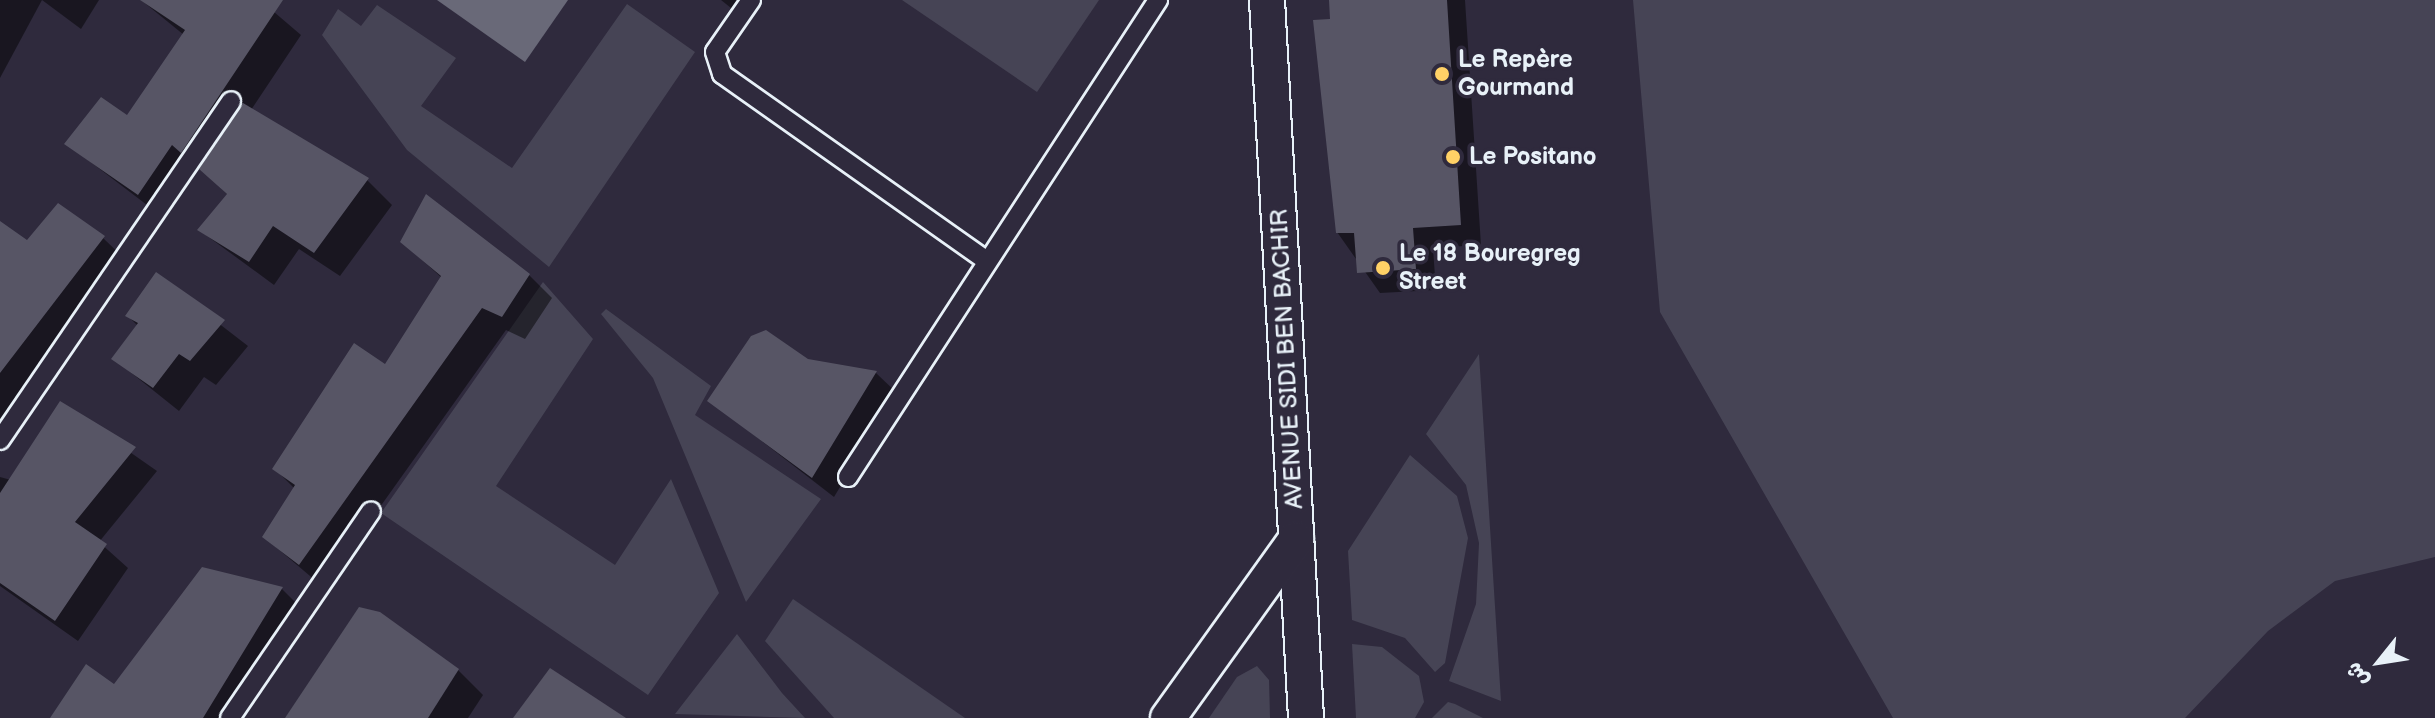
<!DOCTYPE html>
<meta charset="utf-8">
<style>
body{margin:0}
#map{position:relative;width:2435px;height:718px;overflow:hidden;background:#2f2a3d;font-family:"Balsamiq Sans","Playpen Sans Arabic",sans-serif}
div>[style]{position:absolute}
.green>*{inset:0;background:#464455}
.water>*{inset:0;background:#696978}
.shadow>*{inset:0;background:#0007}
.building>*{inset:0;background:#575565}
.roads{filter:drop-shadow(2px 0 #e8f1f8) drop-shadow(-2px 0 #e8f1f8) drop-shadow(0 2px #e8f1f8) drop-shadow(0 -2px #e8f1f8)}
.lane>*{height:18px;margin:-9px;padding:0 9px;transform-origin:9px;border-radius:9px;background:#2f2a3d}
.street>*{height:34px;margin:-17px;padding:0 17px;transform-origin:17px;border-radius:17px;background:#2f2a3d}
.dots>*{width:22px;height:22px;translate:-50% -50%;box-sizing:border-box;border:4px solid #2f2a3d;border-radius:50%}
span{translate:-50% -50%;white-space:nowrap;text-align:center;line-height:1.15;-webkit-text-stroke:7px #2f2a3d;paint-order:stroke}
.poi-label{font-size:24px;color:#e8f1f8;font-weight:700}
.left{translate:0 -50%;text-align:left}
.street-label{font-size:24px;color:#e8f1f8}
.north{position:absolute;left:2339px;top:622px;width:80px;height:80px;-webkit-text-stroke:6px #2f2a3d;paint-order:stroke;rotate:240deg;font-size:22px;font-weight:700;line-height:32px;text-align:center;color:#e8f1f8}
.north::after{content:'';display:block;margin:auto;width:28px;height:36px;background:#e8f1f8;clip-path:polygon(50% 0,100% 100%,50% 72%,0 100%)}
</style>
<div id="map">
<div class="green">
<div style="clip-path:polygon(902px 0,1099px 0,1037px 92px)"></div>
<div style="clip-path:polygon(1633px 0,2435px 0,2435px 557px,2335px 581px,2268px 631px,2185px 718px,1893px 718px,1660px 312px)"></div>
<div style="clip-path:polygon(627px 4px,695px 52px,549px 267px,407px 150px,322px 35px,338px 9px,361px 26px,377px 5px,456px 58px,421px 106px,512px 168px)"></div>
<div style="clip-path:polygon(543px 282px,593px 339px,496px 486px,615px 565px,671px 479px,719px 593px,648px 695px,381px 513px)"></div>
<div style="clip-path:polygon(606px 309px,711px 386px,695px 415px,821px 499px,746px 602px,653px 378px,601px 314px)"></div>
<div style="clip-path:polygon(1479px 354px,1501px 701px,1449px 681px,1476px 604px,1479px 543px,1466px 485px,1426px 434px)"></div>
<div style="clip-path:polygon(1410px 455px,1457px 496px,1468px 538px,1445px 663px,1435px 672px,1405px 638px,1352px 620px,1348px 551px)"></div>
<div style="clip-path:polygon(793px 599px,965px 718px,834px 718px,765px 641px)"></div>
<div style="clip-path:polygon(737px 634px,782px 693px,805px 718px,675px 714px)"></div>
<div style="clip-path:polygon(1352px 644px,1382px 647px,1419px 676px,1424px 702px,1415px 718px,1356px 718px)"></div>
<div style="clip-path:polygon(1257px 666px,1269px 680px,1270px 718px,1209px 718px,1237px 677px)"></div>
<div style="clip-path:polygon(1448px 702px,1455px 704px,1483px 718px,1432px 718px)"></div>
</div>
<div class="water">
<div style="clip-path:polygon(437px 0,568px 0,525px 62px)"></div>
</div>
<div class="shadow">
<div style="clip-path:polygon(0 0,42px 0,0 78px)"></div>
<div style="clip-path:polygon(42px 0,99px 0,81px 29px)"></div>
<div style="clip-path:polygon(141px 0,260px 0,301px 35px,251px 110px,367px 180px,392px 205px,340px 276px,299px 249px,274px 285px,199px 230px,229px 196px,207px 175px,198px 168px,164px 218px,67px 144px,127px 117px,184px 35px)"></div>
<div style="clip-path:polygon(721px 0,753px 0,741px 16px)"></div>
<div style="clip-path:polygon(1331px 0,1465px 0,1481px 245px,1433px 248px,1436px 290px,1380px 293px,1337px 232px,1315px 22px,1332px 21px)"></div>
<div style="clip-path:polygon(103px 238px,126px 260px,0 431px,0 243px)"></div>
<div style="clip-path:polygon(402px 242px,529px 275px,552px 298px,525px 339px,506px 330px,323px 587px,264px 537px,295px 489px,275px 469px,386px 367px,442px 278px)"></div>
<div style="clip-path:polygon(156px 275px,248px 346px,216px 385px,204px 377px,179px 411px,114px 359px,138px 326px,128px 316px)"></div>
<div style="clip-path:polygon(807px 361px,876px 373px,897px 393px,834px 497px,709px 400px)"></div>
<div style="clip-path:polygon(61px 404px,157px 471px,99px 542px,128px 568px,78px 641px,0 586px,0 477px,11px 480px)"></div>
<div style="clip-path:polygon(203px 569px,282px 589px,305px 612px,238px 718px,52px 718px,115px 686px)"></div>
<div style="clip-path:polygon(458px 670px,483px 695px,468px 718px,285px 718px)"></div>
</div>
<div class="building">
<div style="clip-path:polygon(140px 0,283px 0,181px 153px,172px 145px,138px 195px,64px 144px,101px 97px,127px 115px,185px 30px)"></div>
<div style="clip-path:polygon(1329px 0,1447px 0,1461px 225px,1413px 228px,1416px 269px,1357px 273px,1354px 233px,1336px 233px,1313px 20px,1330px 19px)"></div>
<div style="clip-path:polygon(243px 103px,369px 178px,314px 253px,273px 226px,249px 262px,197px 230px,227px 194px,199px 169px)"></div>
<div style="clip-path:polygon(426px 194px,530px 274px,502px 317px,482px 308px,299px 565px,262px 537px,295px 485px,272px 469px,354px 343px,385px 364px,441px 276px,400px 242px)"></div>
<div style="clip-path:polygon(58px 203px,105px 236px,0 373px,0 221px,27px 240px)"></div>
<div style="clip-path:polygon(156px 272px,225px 320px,190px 361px,179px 354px,153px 388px,111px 359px,138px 323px,125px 316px)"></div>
<div style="clip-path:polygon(766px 330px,808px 359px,877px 371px,812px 478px,707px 401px,751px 336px)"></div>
<div style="clip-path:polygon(60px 401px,136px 447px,75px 522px,107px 544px,55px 621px,0 583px,0 493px)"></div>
<div style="clip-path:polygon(202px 567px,283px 587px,203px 718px,50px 718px,86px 664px,114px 684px)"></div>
<div style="clip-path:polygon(359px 607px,380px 612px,459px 669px,428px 718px,285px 718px)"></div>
<div style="clip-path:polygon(550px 668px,626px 718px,513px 718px)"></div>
</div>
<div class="roads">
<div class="lane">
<div style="left:751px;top:0;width:63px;rotate:124.7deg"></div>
<div style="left:715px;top:52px;width:23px;rotate:72deg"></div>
<div style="left:722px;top:74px;width:321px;rotate:35.2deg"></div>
<div style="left:0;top:440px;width:410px;rotate:-55.7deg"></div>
<div style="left:848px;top:477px;width:569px;rotate:-56.98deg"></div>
<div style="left:230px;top:718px;width:250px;rotate:-55.7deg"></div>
</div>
<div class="street">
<div style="left:1267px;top:0;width:719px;rotate:86.89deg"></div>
<div style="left:1168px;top:718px;width:220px;rotate:-54.4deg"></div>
</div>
</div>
<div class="dots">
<div style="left:1442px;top:74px;background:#ffd166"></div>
<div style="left:1453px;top:157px;background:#ffd166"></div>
<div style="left:1383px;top:268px;background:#ffd166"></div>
</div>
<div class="poi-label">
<span class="left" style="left:1458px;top:74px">Le Repère<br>Gourmand</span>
<span class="left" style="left:1469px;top:157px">Le Positano</span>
<span class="left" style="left:1399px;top:268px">Le 18 Bouregreg<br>Street</span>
</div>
<div class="street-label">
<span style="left:1287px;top:359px;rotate:-93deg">AVENUE SIDI BEN BACHIR</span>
</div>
<div class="north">ش</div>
</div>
